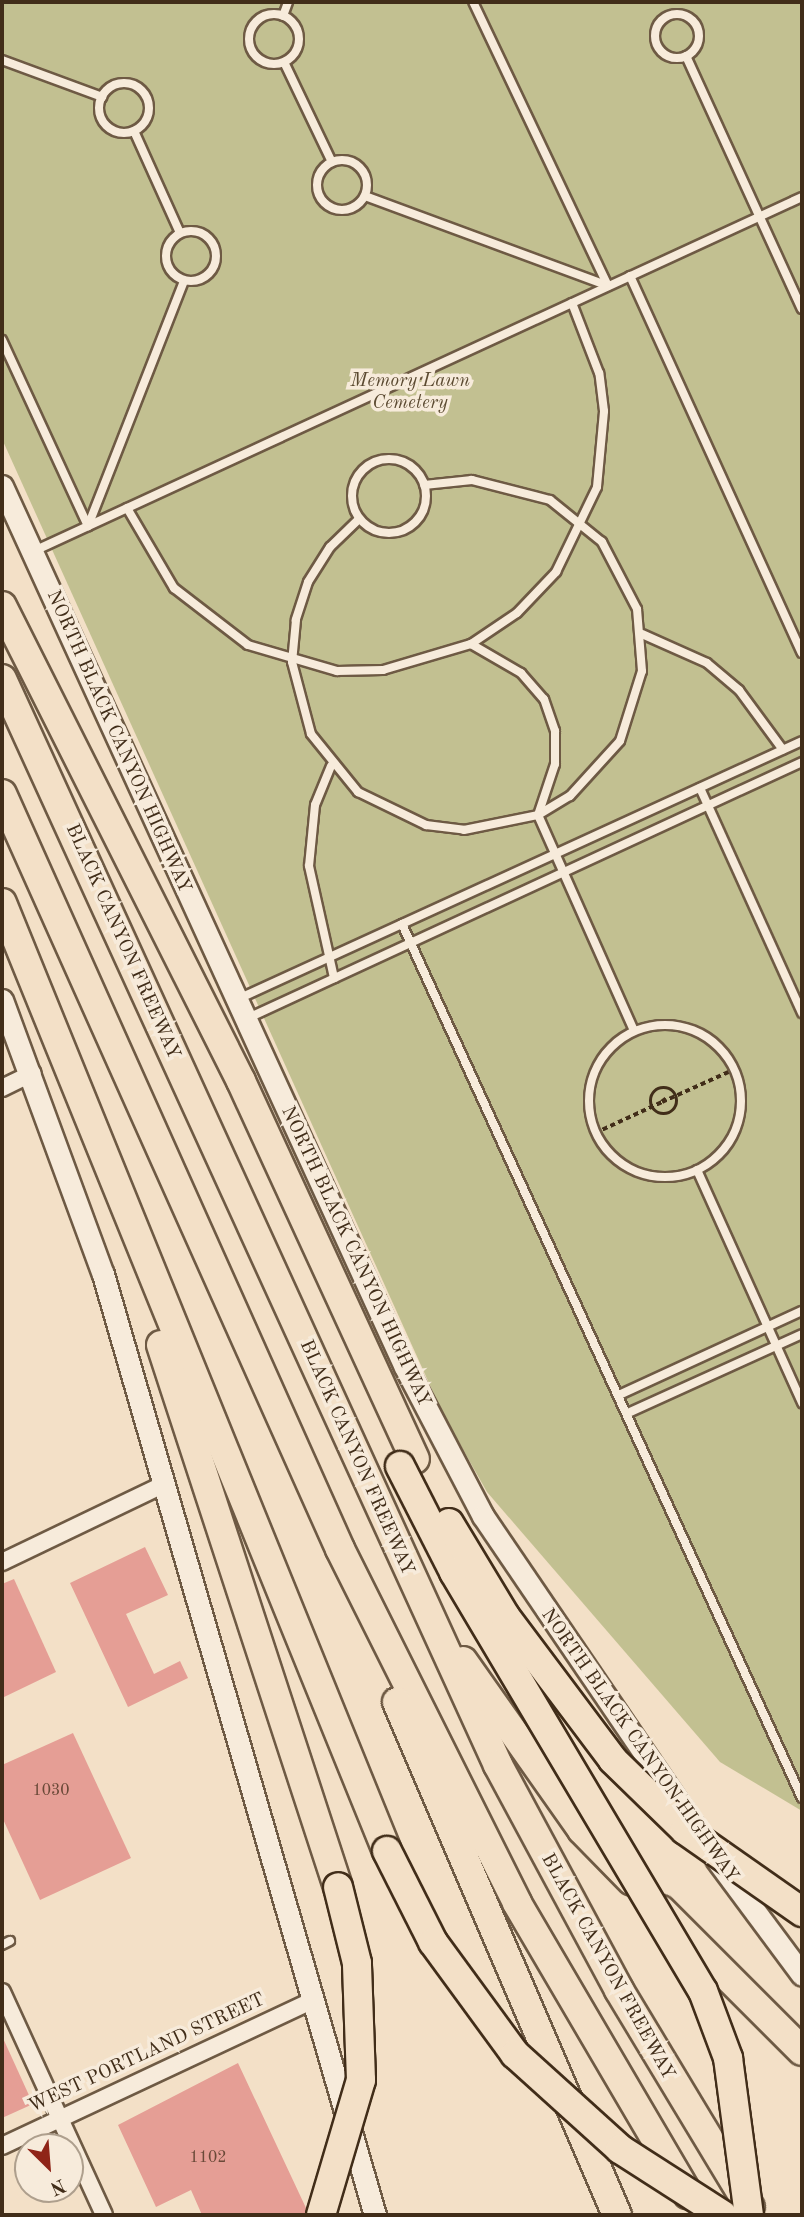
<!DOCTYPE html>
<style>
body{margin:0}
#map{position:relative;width:804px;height:2217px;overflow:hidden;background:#f3e0c7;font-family:"Old Standard TT",serif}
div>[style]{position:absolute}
.green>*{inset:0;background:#c2c091}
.building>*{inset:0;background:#e59e95}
.path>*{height:3.5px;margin-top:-1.75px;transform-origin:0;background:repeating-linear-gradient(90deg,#412d19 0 5px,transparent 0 8.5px)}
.path>.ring{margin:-1.75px;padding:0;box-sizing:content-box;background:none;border:3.5px solid #412d19;border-radius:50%}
.roads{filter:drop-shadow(2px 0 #6e5a44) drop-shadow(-2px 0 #6e5a44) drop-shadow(0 2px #6e5a44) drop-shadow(0 -2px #6e5a44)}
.service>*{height:8px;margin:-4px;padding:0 4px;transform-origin:4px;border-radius:4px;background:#f7ebdb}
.service>.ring{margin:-4px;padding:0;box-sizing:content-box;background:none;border:8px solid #f7ebdb;border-radius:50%}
.minor>*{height:16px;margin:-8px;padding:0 8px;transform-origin:8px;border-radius:8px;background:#f7ebdb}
.secondary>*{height:21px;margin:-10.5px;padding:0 10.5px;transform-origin:10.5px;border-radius:10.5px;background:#f7ebdb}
.motorway>*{height:28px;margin:-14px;padding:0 14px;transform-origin:14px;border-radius:14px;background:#f3e0c7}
.bridges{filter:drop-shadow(2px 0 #412d19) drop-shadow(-2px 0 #412d19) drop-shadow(0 2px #412d19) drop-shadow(0 -2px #412d19)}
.motorway-bridge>*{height:28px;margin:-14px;padding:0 14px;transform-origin:14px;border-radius:14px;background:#f3e0c7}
span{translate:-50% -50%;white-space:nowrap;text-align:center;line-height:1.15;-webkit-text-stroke:7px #f7ebdb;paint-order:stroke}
.number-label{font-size:16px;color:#6a4938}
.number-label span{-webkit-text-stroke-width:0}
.park-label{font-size:19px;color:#5b4a31;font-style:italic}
.street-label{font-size:19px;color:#412d19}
.frame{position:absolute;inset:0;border:4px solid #412d19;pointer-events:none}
.north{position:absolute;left:14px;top:2133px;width:70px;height:70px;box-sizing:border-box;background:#f7ebdb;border:2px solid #ae9f8d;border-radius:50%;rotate:155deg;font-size:19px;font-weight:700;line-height:28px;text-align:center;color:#412d19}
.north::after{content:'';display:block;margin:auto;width:24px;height:32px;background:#8f2418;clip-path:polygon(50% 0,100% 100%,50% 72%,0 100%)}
</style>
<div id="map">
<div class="green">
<div style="clip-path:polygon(2px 2px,802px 2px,802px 1811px,720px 1762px,487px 1492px,443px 1414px,2px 439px)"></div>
</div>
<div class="building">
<div style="clip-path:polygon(145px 1547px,168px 1595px,126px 1614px,154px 1674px,180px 1661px,188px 1678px,128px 1707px,70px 1583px)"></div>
<div style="clip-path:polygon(14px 1579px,56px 1672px,2px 1698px,2px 1584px)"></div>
<div style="clip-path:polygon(73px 1733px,131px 1858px,40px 1900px,2px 1817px,2px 1765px)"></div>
<div style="clip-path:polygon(2px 2036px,33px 2104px,2px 2118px)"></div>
<div style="clip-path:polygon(238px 2063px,306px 2208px,305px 2215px,202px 2215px,191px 2190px,156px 2207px,118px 2125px)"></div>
</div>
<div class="path">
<div class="ring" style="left:651px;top:1088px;width:22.5px;height:22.5px"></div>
<div style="left:666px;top:1099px;width:5px;rotate:143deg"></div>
<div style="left:662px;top:1102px;width:78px;rotate:-24.3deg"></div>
<div style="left:595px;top:1133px;width:74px;rotate:-24.8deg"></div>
</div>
<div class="roads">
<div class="service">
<div class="ring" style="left:249px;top:14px;width:42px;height:42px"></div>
<div class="ring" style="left:655px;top:14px;width:36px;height:36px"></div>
<div style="left:283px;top:16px;width:15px;rotate:-70deg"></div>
<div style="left:686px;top:56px;width:278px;rotate:65.4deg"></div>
<div style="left:2px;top:60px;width:107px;rotate:20.3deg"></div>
<div style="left:284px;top:62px;width:111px;rotate:64.4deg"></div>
<div class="ring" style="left:99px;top:83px;width:42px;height:42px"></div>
<div style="left:134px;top:131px;width:112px;rotate:65.7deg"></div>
<div class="ring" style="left:317px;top:160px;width:42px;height:42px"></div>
<div style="left:365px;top:196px;width:259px;rotate:20.3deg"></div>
<div style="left:608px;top:286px;width:314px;rotate:-115.4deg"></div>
<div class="ring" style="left:166px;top:231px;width:42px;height:42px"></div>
<div style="left:630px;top:276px;width:414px;rotate:65.5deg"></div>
<div style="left:2px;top:340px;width:205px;rotate:65.2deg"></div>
<div style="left:88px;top:526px;width:263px;rotate:-68.6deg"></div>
<div class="ring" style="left:352px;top:459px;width:66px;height:66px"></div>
<div style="left:127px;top:508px;width:93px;rotate:59.6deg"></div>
<div style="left:174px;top:588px;width:93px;rotate:37.6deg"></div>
<div style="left:248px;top:645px;width:93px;rotate:16.3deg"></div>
<div style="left:337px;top:671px;width:46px;rotate:-1.2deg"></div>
<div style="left:383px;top:670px;width:92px;rotate:-16.5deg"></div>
<div style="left:471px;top:644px;width:55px;rotate:-34deg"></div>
<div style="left:517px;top:613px;width:57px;rotate:-46.4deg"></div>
<div style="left:556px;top:572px;width:94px;rotate:-64.2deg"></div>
<div style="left:597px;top:487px;width:76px;rotate:-84.7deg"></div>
<div style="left:604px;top:411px;width:38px;rotate:-97deg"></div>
<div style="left:599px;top:373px;width:75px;rotate:-111.1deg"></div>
<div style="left:359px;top:519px;width:40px;rotate:136deg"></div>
<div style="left:330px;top:547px;width:41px;rotate:122.2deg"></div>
<div style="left:308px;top:582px;width:40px;rotate:108deg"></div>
<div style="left:296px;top:620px;width:42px;rotate:95.4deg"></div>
<div style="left:292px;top:662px;width:74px;rotate:75.2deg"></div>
<div style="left:311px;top:734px;width:75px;rotate:51deg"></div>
<div style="left:358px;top:792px;width:76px;rotate:25.9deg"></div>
<div style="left:426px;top:825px;width:38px;rotate:7deg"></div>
<div style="left:464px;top:830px;width:76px;rotate:-11.5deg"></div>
<div style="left:538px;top:815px;width:37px;rotate:-31deg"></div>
<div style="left:570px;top:796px;width:74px;rotate:-47.7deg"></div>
<div style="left:620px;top:741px;width:73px;rotate:-72.6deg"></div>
<div style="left:642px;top:671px;width:62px;rotate:-94.6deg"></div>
<div style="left:637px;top:609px;width:76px;rotate:-117.6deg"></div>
<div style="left:602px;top:542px;width:67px;rotate:-141.1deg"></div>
<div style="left:550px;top:500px;width:81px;rotate:-165.6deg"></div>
<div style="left:472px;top:480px;width:48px;rotate:174.1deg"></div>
<div style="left:34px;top:551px;width:846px;rotate:-24.75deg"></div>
<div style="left:642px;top:634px;width:71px;rotate:24deg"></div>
<div style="left:707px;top:663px;width:42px;rotate:40.2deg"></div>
<div style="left:739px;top:690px;width:74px;rotate:53.7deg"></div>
<div style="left:471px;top:644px;width:58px;rotate:30.1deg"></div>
<div style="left:521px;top:673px;width:35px;rotate:49deg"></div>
<div style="left:544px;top:699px;width:34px;rotate:71deg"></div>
<div style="left:555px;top:731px;width:33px;rotate:90deg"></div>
<div style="left:555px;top:764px;width:54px;rotate:108.4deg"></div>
<div style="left:538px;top:815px;width:236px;rotate:66deg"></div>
<div style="left:331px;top:766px;width:42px;rotate:112.3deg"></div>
<div style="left:315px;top:805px;width:61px;rotate:95.6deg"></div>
<div style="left:309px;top:866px;width:115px;rotate:77.4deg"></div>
<div style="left:700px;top:788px;width:247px;rotate:65.6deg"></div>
<div style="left:402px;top:924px;width:961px;rotate:65.41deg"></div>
<div style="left:238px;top:999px;width:620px;rotate:-24.58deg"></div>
<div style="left:246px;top:1019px;width:613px;rotate:-24.81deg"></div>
<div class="ring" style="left:589px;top:1025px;width:144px;height:144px"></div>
<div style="left:697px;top:1170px;width:256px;rotate:65.7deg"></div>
<div style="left:619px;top:1395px;width:201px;rotate:-24.7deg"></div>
<div style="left:628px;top:1413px;width:191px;rotate:-24.4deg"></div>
<div style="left:2px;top:1945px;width:9px;rotate:-27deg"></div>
</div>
<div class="minor">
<div style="left:2px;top:1088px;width:34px;rotate:-26deg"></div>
<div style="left:2px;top:1562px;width:181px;rotate:-25.6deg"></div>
<div style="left:2px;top:1992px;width:245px;rotate:65.4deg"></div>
<div style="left:2px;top:2146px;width:341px;rotate:-25.1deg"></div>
</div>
<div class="secondary">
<div style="left:2px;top:486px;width:969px;rotate:65.42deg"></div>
<div style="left:405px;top:1367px;width:168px;rotate:62.4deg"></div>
<div style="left:483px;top:1516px;width:372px;rotate:55.8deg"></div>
<div style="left:2px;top:1000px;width:292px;rotate:69.8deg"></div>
<div style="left:103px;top:1274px;width:980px;rotate:73.88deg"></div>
<div style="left:716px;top:1859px;width:144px;rotate:53.4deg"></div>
</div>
<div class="motorway">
<div style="left:2px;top:606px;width:532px;rotate:63.29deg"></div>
<div style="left:241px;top:1081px;width:416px;rotate:65.3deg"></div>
<div style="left:2px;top:679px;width:1194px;rotate:65.45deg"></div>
<div style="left:498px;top:1765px;width:255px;rotate:61.7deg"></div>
<div style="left:619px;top:1990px;width:253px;rotate:58.9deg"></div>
<div style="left:2px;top:794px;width:827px;rotate:65.88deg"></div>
<div style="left:340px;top:1549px;width:396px;rotate:63.4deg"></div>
<div style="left:517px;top:1903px;width:338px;rotate:59.6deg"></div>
<div style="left:2px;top:903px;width:1023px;rotate:67.9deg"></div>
<div style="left:161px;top:1345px;width:570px;rotate:71.91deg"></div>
<div style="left:463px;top:1661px;width:207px;rotate:54.8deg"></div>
<div style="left:582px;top:1830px;width:71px;rotate:45.6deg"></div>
<div style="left:397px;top:1702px;width:558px;rotate:66.79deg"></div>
<div style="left:661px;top:1910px;width:199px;rotate:45deg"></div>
</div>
</div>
<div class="bridges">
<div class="motorway-bridge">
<div style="left:400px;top:1466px;width:119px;rotate:63deg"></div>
<div style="left:454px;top:1572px;width:487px;rotate:59.3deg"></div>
<div style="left:703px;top:1991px;width:72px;rotate:69.5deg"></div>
<div style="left:728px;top:2058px;width:158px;rotate:82.4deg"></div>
<div style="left:449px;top:1523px;width:109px;rotate:58.9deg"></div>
<div style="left:505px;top:1616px;width:180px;rotate:53.1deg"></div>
<div style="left:613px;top:1760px;width:100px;rotate:44.2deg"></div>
<div style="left:685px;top:1830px;width:143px;rotate:35deg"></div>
<div style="left:387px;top:1851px;width:102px;rotate:63.2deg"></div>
<div style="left:433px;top:1942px;width:139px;rotate:53.8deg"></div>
<div style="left:515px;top:2054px;width:142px;rotate:42.1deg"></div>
<div style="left:620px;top:2149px;width:122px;rotate:32.7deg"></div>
<div style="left:321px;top:2215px;width:141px;rotate:-73.5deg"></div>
<div style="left:361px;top:2080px;width:117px;rotate:-92deg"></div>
<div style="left:357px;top:1963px;width:78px;rotate:-104deg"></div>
</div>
</div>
<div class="number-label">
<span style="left:51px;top:1791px">1030</span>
<span style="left:208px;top:2158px">1102</span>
</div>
<div class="park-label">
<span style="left:410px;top:393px">Memory Lawn<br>Cemetery</span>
</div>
<div class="street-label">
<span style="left:118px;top:742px;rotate:66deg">NORTH BLACK CANYON HIGHWAY</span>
<span style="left:122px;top:942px;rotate:66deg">BLACK CANYON FREEWAY</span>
<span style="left:355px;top:1257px;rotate:65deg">NORTH BLACK CANYON HIGHWAY</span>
<span style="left:356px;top:1458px;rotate:66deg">BLACK CANYON FREEWAY</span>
<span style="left:639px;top:1746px;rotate:55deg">NORTH BLACK CANYON HIGHWAY</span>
<span style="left:607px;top:1967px;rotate:61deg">BLACK CANYON FREEWAY</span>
<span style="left:147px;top:2054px;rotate:-25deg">WEST PORTLAND STREET</span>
</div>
<div class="frame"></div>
<div class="north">N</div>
</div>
